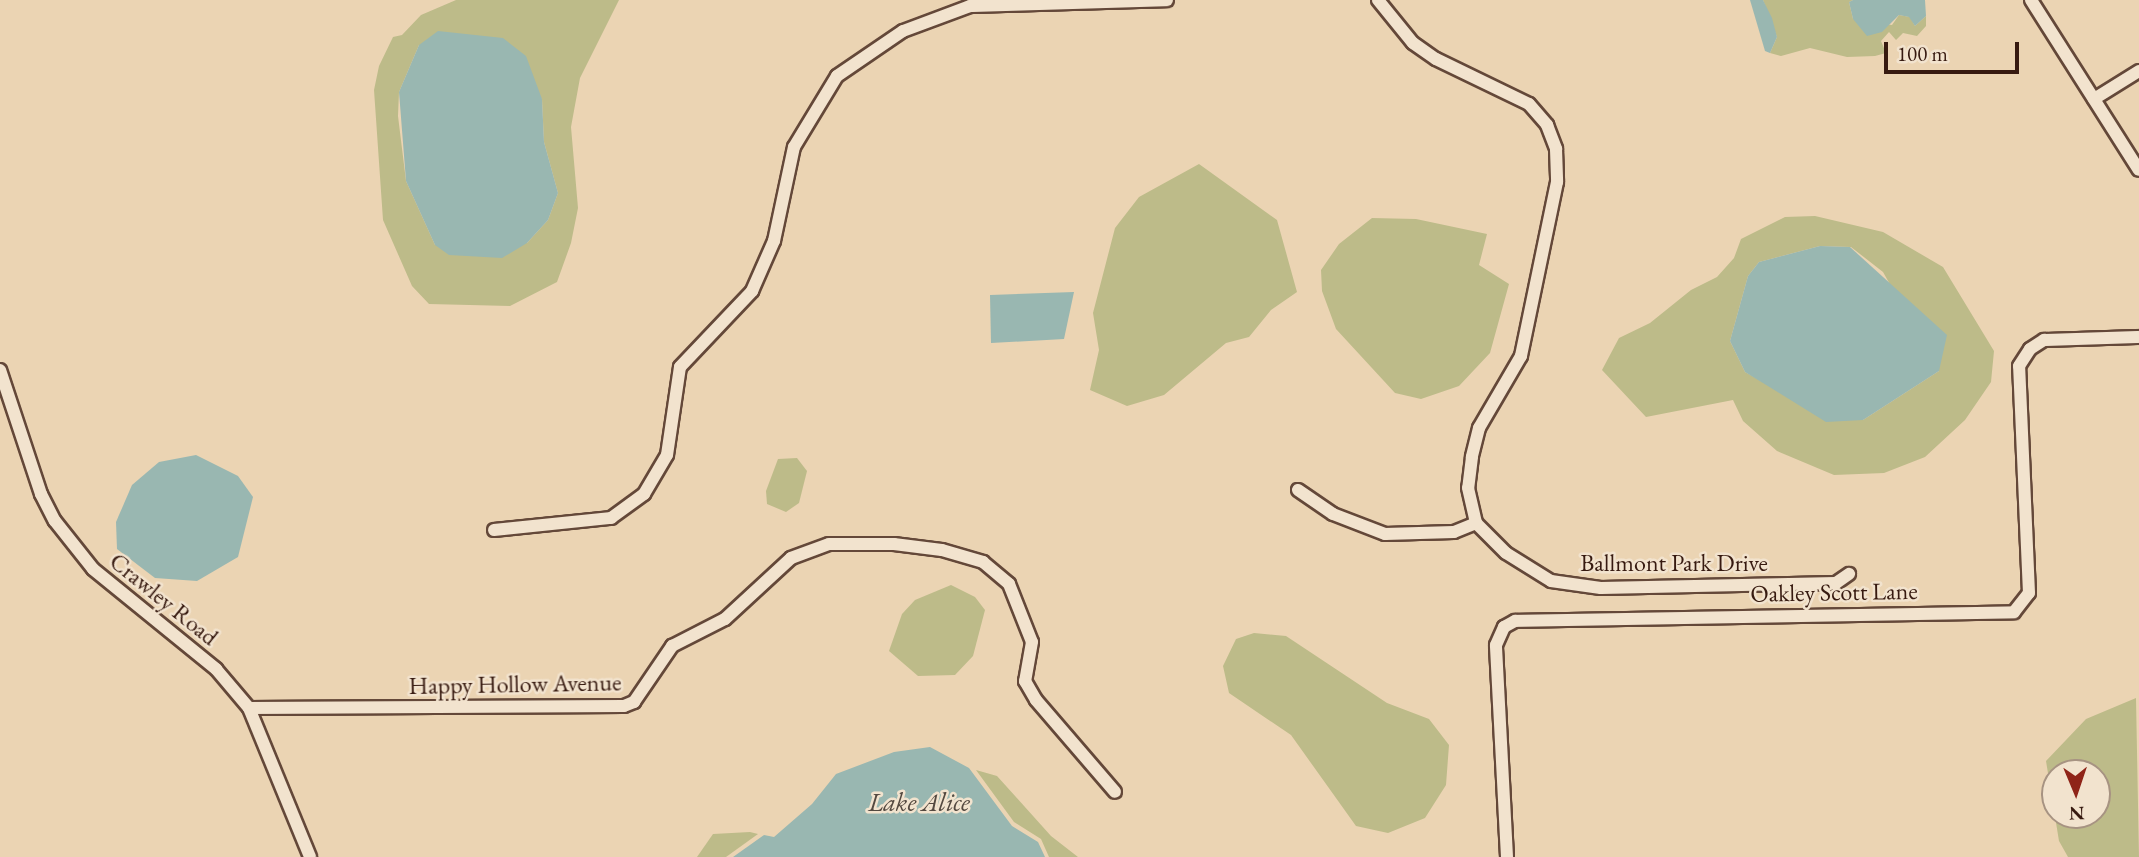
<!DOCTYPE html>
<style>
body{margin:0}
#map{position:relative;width:2139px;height:857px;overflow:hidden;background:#ebd4b3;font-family:"EB Garamond",serif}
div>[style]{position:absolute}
.green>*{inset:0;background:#bdbb89}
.water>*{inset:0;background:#99b7b1}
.roads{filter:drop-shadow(2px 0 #644839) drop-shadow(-2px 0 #644839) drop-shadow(0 2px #644839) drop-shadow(0 -2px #644839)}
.minor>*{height:12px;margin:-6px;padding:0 6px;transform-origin:6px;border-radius:6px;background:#f2e3ce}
span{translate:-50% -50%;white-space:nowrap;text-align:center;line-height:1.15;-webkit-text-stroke:5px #f2e3ce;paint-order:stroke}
.street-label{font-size:24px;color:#371a10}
.water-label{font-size:26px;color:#544940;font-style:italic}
.north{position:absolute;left:2041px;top:759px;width:70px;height:70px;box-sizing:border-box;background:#f2e3ce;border:2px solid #a79382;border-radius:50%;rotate:178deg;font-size:19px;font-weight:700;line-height:28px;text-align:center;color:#371a10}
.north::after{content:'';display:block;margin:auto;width:24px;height:32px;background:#8f2418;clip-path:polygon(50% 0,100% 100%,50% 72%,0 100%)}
.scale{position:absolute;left:1884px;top:42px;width:135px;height:32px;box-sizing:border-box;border:4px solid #371a10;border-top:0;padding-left:9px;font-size:21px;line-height:24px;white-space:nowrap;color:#371a10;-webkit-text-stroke:5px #f2e3ce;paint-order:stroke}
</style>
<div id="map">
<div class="green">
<div style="clip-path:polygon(evenodd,456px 0,619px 0,580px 78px,571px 127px,578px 208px,571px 243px,557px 282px,510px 306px,429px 304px,412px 286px,383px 220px,374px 90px,379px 66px,393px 37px,402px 35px,421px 15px,456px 0,419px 45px,542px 99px,544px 142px,558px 193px,548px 220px,527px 243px,435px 245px,406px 181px,398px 116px,399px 92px,419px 45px)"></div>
<div style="clip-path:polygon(1763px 0,1853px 0,1849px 2px,1853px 19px,1892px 25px,1899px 15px,1910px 17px,1915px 26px,1926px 16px,1926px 26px,1917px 36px,1903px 33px,1896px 40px,1889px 32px,1881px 41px,1886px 53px,1875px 56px,1847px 57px,1810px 48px,1781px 56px,1770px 53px,1777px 37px)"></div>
<div style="clip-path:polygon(1199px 164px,1277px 220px,1297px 292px,1271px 310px,1249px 337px,1226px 343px,1164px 395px,1127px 406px,1090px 390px,1099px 350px,1093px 313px,1115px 228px,1139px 197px)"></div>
<div style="clip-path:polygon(evenodd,1815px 216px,1883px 232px,1943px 267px,1994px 351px,1991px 382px,1965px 420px,1925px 457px,1884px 473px,1834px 475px,1777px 451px,1743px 421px,1733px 400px,1646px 417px,1602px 370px,1619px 338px,1650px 323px,1691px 290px,1717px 277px,1734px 258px,1741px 239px,1785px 217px,1815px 216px,1820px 246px,1851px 247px,1883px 272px,1939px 371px,1863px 420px,1774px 388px,1745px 372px,1730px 341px,1748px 276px,1759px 262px,1820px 246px)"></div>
<div style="clip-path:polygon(1372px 218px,1416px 219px,1487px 234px,1479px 265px,1509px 284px,1490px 353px,1459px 386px,1421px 399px,1395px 393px,1336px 329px,1322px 291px,1321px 270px,1339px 244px)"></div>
<div style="clip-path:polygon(797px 458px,807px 471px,799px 503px,786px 512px,767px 504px,766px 491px,778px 459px)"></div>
<div style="clip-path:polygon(951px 585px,975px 597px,985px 610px,973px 656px,955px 675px,918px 676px,889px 651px,902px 614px,915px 600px)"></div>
<div style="clip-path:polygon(1254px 633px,1286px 636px,1387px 703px,1429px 719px,1449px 745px,1446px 785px,1425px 818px,1388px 833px,1356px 826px,1291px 735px,1229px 693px,1223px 666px,1236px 639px)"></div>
<div style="clip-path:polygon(evenodd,2136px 698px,2139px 857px,2068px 857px,2059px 841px,2046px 761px,2086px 719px,2136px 698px,2097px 773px,2097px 815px,2055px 815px,2055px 773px,2097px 773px)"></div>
<div style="clip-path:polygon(976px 770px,997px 776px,1051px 836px,1078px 857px,1049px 857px,1041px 839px,1014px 822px)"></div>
<div style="clip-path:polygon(713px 834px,750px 832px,758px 834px,726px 857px,697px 857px)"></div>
</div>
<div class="water">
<div style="clip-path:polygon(1750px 0,1763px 0,1772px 18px,1777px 37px,1770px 53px,1765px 51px)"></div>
<div style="clip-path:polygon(1853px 0,1925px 0,1926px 16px,1915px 26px,1909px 17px,1899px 15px,1882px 32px,1867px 36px,1853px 19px,1849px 2px)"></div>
<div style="clip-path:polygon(438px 31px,503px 38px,526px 56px,542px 99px,544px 142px,558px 193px,548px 220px,527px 243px,502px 258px,449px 255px,435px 245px,406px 181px,399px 92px,419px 45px)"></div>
<div style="clip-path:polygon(1820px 246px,1850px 247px,1947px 335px,1939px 371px,1863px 420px,1826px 422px,1745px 372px,1730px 341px,1748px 276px,1759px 262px)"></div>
<div style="clip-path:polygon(1074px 292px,1064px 339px,991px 343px,990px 295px)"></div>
<div style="clip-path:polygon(196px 455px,238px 476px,253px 497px,238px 557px,197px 581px,155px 578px,117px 549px,116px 522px,132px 485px,159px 462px)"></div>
<div style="clip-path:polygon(930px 747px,969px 768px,1012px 826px,1038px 842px,1045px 857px,733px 857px,764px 835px,774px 837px,812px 804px,836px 774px,894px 752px)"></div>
</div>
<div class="roads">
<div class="minor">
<div style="left:1378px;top:0;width:55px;rotate:50.9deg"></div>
<div style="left:1413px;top:43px;width:28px;rotate:35deg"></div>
<div style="left:1436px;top:59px;width:103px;rotate:25.8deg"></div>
<div style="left:1529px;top:104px;width:28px;rotate:49deg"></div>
<div style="left:1547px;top:125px;width:26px;rotate:69deg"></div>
<div style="left:1556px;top:149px;width:33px;rotate:88deg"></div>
<div style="left:1557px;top:182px;width:178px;rotate:101.7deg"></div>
<div style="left:1521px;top:356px;width:83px;rotate:120.3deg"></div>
<div style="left:1479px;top:428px;width:30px;rotate:104deg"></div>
<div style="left:1472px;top:457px;width:31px;rotate:97deg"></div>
<div style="left:1468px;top:488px;width:36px;rotate:77deg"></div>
<div style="left:1476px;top:523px;width:42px;rotate:45deg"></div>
<div style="left:1506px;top:553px;width:53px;rotate:31.9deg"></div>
<div style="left:1551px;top:581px;width:50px;rotate:8deg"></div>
<div style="left:1601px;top:588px;width:235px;rotate:-1.2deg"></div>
<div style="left:1836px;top:583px;width:16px;rotate:-35deg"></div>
<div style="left:2031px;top:0;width:201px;rotate:57.6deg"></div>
<div style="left:2094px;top:99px;width:53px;rotate:-31.9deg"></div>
<div style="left:0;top:370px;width:131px;rotate:71.7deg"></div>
<div style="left:41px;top:494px;width:30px;rotate:63deg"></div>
<div style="left:55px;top:521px;width:61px;rotate:51.6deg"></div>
<div style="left:93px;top:569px;width:159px;rotate:39.1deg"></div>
<div style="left:216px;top:669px;width:51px;rotate:49.8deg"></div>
<div style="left:249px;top:708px;width:161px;rotate:67.7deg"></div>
<div style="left:1298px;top:490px;width:42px;rotate:34.4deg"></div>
<div style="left:1333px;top:514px;width:56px;rotate:21deg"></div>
<div style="left:1385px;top:534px;width:69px;rotate:-1.7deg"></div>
<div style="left:1454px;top:532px;width:24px;rotate:-22deg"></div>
<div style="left:494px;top:530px;width:118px;rotate:-5.9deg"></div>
<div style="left:611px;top:518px;width:41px;rotate:-36deg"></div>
<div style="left:644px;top:494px;width:45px;rotate:-59.5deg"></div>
<div style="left:667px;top:455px;width:89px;rotate:-81.6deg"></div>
<div style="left:680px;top:367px;width:105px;rotate:-46.5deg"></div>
<div style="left:752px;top:291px;width:55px;rotate:-66.3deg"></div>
<div style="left:774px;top:241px;width:96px;rotate:-78deg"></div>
<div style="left:794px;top:147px;width:83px;rotate:-58.8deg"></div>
<div style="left:837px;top:76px;width:80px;rotate:-34.3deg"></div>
<div style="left:903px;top:31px;width:72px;rotate:-20.5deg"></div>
<div style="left:970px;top:6px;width:197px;rotate:-1.7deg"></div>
<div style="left:249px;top:708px;width:375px;rotate:-0.3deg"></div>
<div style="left:624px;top:706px;width:11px;rotate:-22deg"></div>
<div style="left:634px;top:702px;width:68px;rotate:-55.8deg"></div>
<div style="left:672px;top:646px;width:59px;rotate:-27deg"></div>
<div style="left:725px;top:619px;width:90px;rotate:-42.7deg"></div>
<div style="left:791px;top:558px;width:40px;rotate:-20.2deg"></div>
<div style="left:829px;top:544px;width:65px"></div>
<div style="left:894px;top:544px;width:48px;rotate:7.1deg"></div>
<div style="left:942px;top:550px;width:43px;rotate:16.3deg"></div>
<div style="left:983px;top:562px;width:34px;rotate:40deg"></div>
<div style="left:1009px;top:584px;width:62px;rotate:68.4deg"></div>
<div style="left:1032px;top:642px;width:40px;rotate:100deg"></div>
<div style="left:1025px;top:681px;width:22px;rotate:60deg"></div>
<div style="left:1036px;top:700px;width:121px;rotate:49.3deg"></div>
<div style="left:1507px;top:857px;width:212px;rotate:-93deg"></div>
<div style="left:1496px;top:645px;width:20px;rotate:-66deg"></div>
<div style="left:1504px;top:627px;width:13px;rotate:-29deg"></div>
<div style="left:1515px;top:621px;width:499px;rotate:-1deg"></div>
<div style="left:2014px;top:612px;width:24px;rotate:-52deg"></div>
<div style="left:2029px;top:593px;width:227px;rotate:-92.5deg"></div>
<div style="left:2019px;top:366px;width:20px;rotate:-57deg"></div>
<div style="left:2030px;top:349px;width:17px;rotate:-33deg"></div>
<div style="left:2044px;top:340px;width:95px;rotate:-1.8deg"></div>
</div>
</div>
<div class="street-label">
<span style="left:1674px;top:563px">Ballmont Park Drive</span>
<span style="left:1834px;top:592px;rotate:-1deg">Oakley Scott Lane</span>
<span style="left:164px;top:599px;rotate:39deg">Crawley Road</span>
<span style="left:515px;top:684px;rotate:-1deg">Happy Hollow Avenue</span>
</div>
<div class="water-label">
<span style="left:919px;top:803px">Lake Alice</span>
</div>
<div class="north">N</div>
<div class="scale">100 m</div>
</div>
